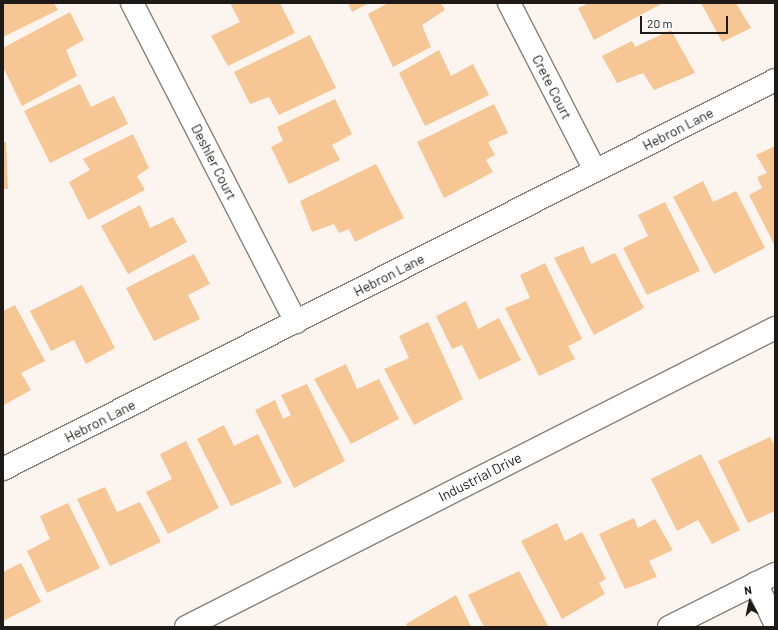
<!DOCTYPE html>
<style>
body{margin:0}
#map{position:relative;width:778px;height:630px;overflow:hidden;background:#fcf5ef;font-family:Barlow,sans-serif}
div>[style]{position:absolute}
.building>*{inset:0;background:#f7c695}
.roads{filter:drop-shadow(1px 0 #87817b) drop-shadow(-1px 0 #87817b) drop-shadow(0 1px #87817b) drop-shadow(0 -1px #87817b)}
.minor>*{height:22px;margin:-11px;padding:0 11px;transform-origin:11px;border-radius:11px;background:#fff}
span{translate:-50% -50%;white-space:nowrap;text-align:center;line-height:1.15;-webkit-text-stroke:3px #fff;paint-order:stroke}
.street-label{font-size:14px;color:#1d1a18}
.frame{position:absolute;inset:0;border:4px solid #1d1a18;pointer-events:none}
.north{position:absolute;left:730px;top:582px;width:40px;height:40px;-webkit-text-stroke:3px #fff;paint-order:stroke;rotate:351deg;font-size:11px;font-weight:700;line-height:16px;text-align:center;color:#1d1a18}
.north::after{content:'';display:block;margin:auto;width:14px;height:18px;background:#1d1a18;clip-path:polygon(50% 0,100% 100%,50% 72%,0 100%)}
.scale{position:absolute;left:640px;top:16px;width:88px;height:18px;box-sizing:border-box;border:2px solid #1d1a18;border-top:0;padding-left:5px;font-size:12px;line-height:14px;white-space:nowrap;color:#1d1a18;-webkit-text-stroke:3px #fff;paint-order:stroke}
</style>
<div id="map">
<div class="building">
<div style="clip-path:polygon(3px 3px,54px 3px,58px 10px,3px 37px)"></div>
<div style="clip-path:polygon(230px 3px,280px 3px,295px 33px,228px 66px,211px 36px,240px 22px)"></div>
<div style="clip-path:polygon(348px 3px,369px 3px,352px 12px)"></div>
<div style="clip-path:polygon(388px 3px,441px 3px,445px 10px,422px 25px,431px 47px,393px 67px,368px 14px)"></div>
<div style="clip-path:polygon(589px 3px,663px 3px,594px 40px,578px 8px)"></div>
<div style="clip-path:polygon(701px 3px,736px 3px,751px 28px,722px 42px)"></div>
<div style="clip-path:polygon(70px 12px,84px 40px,66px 50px,77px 76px,22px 106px,3px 67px,3px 48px)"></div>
<div style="clip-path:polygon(671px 30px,695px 73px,654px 90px,643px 73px,617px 83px,602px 56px,632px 41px,635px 47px)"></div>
<div style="clip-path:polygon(310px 35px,336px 88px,279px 115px,269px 97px,250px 104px,234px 72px)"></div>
<div style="clip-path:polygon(439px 50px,451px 76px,473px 64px,489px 95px,425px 126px,399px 73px)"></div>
<div style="clip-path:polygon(80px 84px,91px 107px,114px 96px,128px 124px,50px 163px,24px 111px)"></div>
<div style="clip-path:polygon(335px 99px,352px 134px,332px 145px,340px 160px,289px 184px,271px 147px,283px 141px,277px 127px)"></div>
<div style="clip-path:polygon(494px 104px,508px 133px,488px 142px,495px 155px,486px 160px,493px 172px,444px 198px,417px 142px)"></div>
<div style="clip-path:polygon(133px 134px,149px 168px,137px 176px,145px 190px,88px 220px,69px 182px,90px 170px,83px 159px)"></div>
<div style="clip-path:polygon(3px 142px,6px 142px,8px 189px,3px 189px)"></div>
<div style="clip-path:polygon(775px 146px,775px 244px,774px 244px,749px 195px,762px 188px,757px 177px,767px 173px,756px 155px)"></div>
<div style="clip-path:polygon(376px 164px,404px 218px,355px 242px,349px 229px,339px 233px,334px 224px,312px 232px,300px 201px)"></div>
<div style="clip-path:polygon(703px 181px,713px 202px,736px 191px,765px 248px,714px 274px,673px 197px)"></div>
<div style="clip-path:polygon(665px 202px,700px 271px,647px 295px,623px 248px,648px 236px,638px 215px)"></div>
<div style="clip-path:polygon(140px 205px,150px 228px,173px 217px,187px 242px,128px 274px,101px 226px)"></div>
<div style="clip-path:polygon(583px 246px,591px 264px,615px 253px,644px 308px,594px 335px,554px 258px)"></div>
<div style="clip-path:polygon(194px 254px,210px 284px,188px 295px,200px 319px,154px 341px,126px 288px)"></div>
<div style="clip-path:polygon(545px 263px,582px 339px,568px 346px,575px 359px,539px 376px,505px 308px,530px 298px,520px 275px)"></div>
<div style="clip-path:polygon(82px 285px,115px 348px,86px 364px,74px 340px,51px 351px,30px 311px)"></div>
<div style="clip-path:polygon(466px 301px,478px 329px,499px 318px,521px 360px,479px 380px,462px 345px,452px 349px,436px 316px)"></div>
<div style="clip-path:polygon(15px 305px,45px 361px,21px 373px,31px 390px,4px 405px,3px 311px)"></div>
<div style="clip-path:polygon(428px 322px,463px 399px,414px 425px,384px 369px,409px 358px,399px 336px)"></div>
<div style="clip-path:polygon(346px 364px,357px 389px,379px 379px,399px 419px,351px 444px,314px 379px)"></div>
<div style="clip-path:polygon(307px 384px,345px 461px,294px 488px,255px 410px,275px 400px,283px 419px,291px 415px,281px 395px)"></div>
<div style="clip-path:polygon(224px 425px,234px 446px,258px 434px,282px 483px,231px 506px,197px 439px)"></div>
<div style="clip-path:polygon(770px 437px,775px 446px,775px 511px,748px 523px,718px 461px)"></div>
<div style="clip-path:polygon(186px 441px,219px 508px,168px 534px,146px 492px,172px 479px,160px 454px)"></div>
<div style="clip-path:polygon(701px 454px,740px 530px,712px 544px,698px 520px,677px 531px,651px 479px)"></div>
<div style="clip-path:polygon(105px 487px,117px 512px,140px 502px,161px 542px,110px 566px,77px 499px)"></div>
<div style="clip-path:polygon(68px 503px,100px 568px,47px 593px,27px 551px,50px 539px,40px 516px)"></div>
<div style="clip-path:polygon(634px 518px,638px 528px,655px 519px,673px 550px,649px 561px,657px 577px,625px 589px,599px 534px)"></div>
<div style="clip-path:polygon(557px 523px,565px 541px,582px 532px,606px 579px,599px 583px,605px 594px,562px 619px,521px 541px)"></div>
<div style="clip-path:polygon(21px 563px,41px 602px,3px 621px,3px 572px)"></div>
<div style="clip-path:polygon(519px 571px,548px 626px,484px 627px,468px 595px)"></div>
<div style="clip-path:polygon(456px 595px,471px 627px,408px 627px,406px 624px)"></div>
</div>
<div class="roads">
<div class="minor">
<div style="left:132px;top:3px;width:359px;rotate:62.8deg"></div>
<div style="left:509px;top:3px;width:188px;rotate:62.8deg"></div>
<div style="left:3px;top:469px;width:864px;rotate:-26.74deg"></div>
<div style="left:756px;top:583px;width:44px;rotate:64.6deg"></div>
<div style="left:186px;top:627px;width:661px;rotate:-26.91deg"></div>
<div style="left:669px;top:627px;width:119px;rotate:-26.6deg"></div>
</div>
</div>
<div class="street-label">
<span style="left:552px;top:87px;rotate:63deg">Crete Court</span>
<span style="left:678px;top:129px;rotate:-27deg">Hebron Lane</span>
<span style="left:214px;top:162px;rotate:63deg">Deshler Court</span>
<span style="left:389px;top:275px;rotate:-27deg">Hebron Lane</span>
<span style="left:100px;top:421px;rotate:-27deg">Hebron Lane</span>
<span style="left:480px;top:477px;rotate:-27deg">Industrial Drive</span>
</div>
<div class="frame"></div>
<div class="north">N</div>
<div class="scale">20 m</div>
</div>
